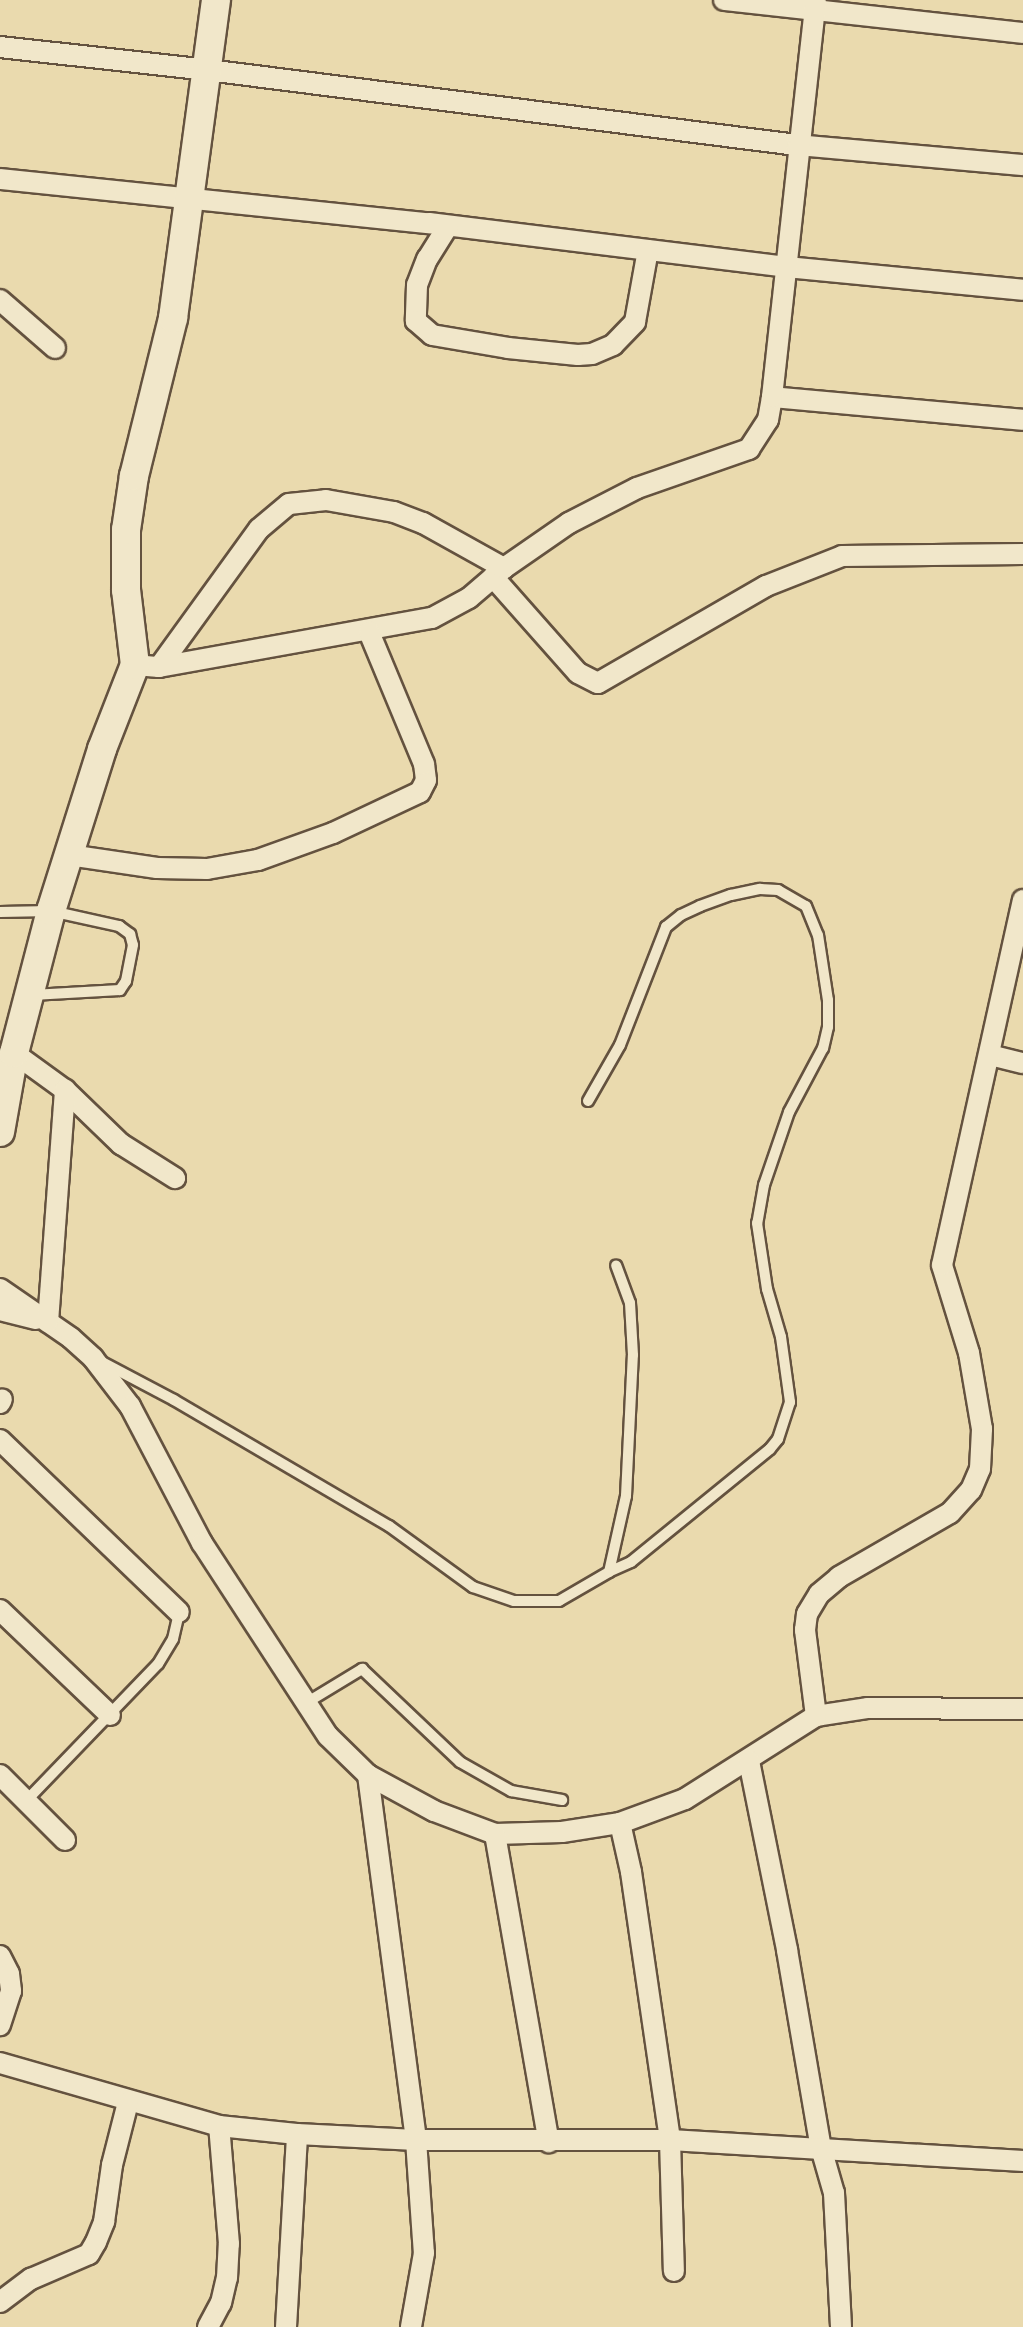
<!DOCTYPE html>
<style>
body{margin:0}
#map{position:relative;width:1023px;height:2327px;overflow:hidden;background:#eadaae;font-family:"Gentium Book Plus",serif}
div>[style]{position:absolute}
.roads{filter:drop-shadow(2px 0 #64523f) drop-shadow(-2px 0 #64523f) drop-shadow(0 2px #64523f) drop-shadow(0 -2px #64523f)}
.lane>*{height:10px;margin:-5px;padding:0 5px;transform-origin:5px;border-radius:5px;background:#f1e7ca}
.street>*{height:20px;margin:-10px;padding:0 10px;transform-origin:10px;border-radius:10px;background:#f1e7ca}
.secondary>*{height:28px;margin:-14px;padding:0 14px;transform-origin:14px;border-radius:14px;background:#f1e7ca}
span{translate:-50% -50%;white-space:nowrap;text-align:center;line-height:1.15;-webkit-text-stroke:8px #f1e7ca;paint-order:stroke}
</style>
<div id="map">
<div class="roads">
<div class="lane">
<div style="left:0;top:912px;width:51px;rotate:-1.1deg"></div>
<div style="left:51px;top:911px;width:70px;rotate:12.4deg"></div>
<div style="left:119px;top:926px;width:14px;rotate:36deg"></div>
<div style="left:130px;top:934px;width:11px;rotate:75deg"></div>
<div style="left:133px;top:945px;width:37px;rotate:101deg"></div>
<div style="left:126px;top:981px;width:11px;rotate:124deg"></div>
<div style="left:120px;top:990px;width:88px;rotate:176.7deg"></div>
<div style="left:588px;top:1101px;width:64px;rotate:-60.3deg"></div>
<div style="left:620px;top:1045px;width:127px;rotate:-68.7deg"></div>
<div style="left:666px;top:927px;width:19px;rotate:-39deg"></div>
<div style="left:681px;top:915px;width:21px;rotate:-25deg"></div>
<div style="left:700px;top:906px;width:33px;rotate:-20deg"></div>
<div style="left:731px;top:895px;width:30px;rotate:-12deg"></div>
<div style="left:760px;top:889px;width:18px;rotate:3deg"></div>
<div style="left:778px;top:890px;width:32px;rotate:30deg"></div>
<div style="left:806px;top:906px;width:31px;rotate:68deg"></div>
<div style="left:818px;top:935px;width:66px;rotate:81.3deg"></div>
<div style="left:828px;top:1000px;width:27px;rotate:90deg"></div>
<div style="left:828px;top:1027px;width:22px;rotate:103deg"></div>
<div style="left:823px;top:1048px;width:72px;rotate:118deg"></div>
<div style="left:789px;top:1112px;width:77px;rotate:108.9deg"></div>
<div style="left:764px;top:1185px;width:39px;rotate:100deg"></div>
<div style="left:757px;top:1223px;width:67px;rotate:81.4deg"></div>
<div style="left:767px;top:1289px;width:50px;rotate:73.7deg"></div>
<div style="left:781px;top:1337px;width:66px;rotate:82.1deg"></div>
<div style="left:790px;top:1402px;width:39px;rotate:108deg"></div>
<div style="left:778px;top:1439px;width:13px;rotate:129deg"></div>
<div style="left:770px;top:1449px;width:179px;rotate:140.9deg"></div>
<div style="left:631px;top:1562px;width:24px;rotate:156deg"></div>
<div style="left:102px;top:1362px;width:81px;rotate:27.8deg"></div>
<div style="left:174px;top:1400px;width:249px;rotate:30.4deg"></div>
<div style="left:389px;top:1526px;width:104px;rotate:36deg"></div>
<div style="left:473px;top:1587px;width:43px;rotate:18.9deg"></div>
<div style="left:514px;top:1601px;width:45px"></div>
<div style="left:559px;top:1601px;width:58px;rotate:-30.1deg"></div>
<div style="left:609px;top:1572px;width:78px;rotate:-77.4deg"></div>
<div style="left:626px;top:1496px;width:141px;rotate:-87.2deg"></div>
<div style="left:633px;top:1355px;width:52px;rotate:-93.3deg"></div>
<div style="left:630px;top:1303px;width:40px;rotate:-110.2deg"></div>
<div style="left:306px;top:1703px;width:66px;rotate:-31.3deg"></div>
<div style="left:362px;top:1669px;width:135px;rotate:43.5deg"></div>
<div style="left:460px;top:1762px;width:59px;rotate:29.6deg"></div>
<div style="left:511px;top:1791px;width:52px;rotate:10deg"></div>
<div style="left:26px;top:1801px;width:190px;rotate:-46.1deg"></div>
<div style="left:158px;top:1664px;width:29px;rotate:-59deg"></div>
<div style="left:173px;top:1639px;width:28px;rotate:-77deg"></div>
</div>
<div class="street">
<div style="left:724px;top:0;width:301px;rotate:6.3deg"></div>
<div style="left:0;top:47px;width:209px;rotate:6.3deg"></div>
<div style="left:208px;top:70px;width:594px;rotate:7.26deg"></div>
<div style="left:797px;top:145px;width:227px;rotate:5.1deg"></div>
<div style="left:0;top:179px;width:431px;rotate:5.9deg"></div>
<div style="left:429px;top:223px;width:360px;rotate:7deg"></div>
<div style="left:786px;top:267px;width:238px;rotate:5.5deg"></div>
<div style="left:448px;top:226px;width:39px;rotate:122deg"></div>
<div style="left:427px;top:259px;width:28px;rotate:111deg"></div>
<div style="left:417px;top:285px;width:36px;rotate:92deg"></div>
<div style="left:416px;top:321px;width:21px;rotate:41deg"></div>
<div style="left:432px;top:335px;width:77px;rotate:9.7deg"></div>
<div style="left:508px;top:348px;width:70px;rotate:5.7deg"></div>
<div style="left:578px;top:355px;width:14px;rotate:-4deg"></div>
<div style="left:592px;top:354px;width:23px;rotate:-23deg"></div>
<div style="left:613px;top:345px;width:32px;rotate:-46deg"></div>
<div style="left:635px;top:322px;width:73px;rotate:-79.8deg"></div>
<div style="left:0;top:300px;width:73px;rotate:41.1deg"></div>
<div style="left:772px;top:397px;width:252px;rotate:5.2deg"></div>
<div style="left:493px;top:577px;width:128px;rotate:48.5deg"></div>
<div style="left:578px;top:673px;width:22px;rotate:27deg"></div>
<div style="left:598px;top:683px;width:194px;rotate:-30deg"></div>
<div style="left:766px;top:586px;width:82px;rotate:-21.5deg"></div>
<div style="left:842px;top:556px;width:181px;rotate:-0.6deg"></div>
<div style="left:135px;top:665px;width:24px;rotate:5deg"></div>
<div style="left:159px;top:667px;width:277px;rotate:-10.2deg"></div>
<div style="left:432px;top:618px;width:42px;rotate:-28.4deg"></div>
<div style="left:469px;top:598px;width:46px;rotate:-40.6deg"></div>
<div style="left:504px;top:568px;width:79px;rotate:-34.7deg"></div>
<div style="left:569px;top:523px;width:76px;rotate:-27.2deg"></div>
<div style="left:637px;top:488px;width:119px;rotate:-19.2deg"></div>
<div style="left:749px;top:449px;width:35px;rotate:-57deg"></div>
<div style="left:768px;top:420px;width:23px;rotate:-80deg"></div>
<div style="left:772px;top:397px;width:399px;rotate:-83.7deg"></div>
<div style="left:159px;top:667px;width:170px;rotate:-54.1deg"></div>
<div style="left:259px;top:529px;width:39px;rotate:-40deg"></div>
<div style="left:289px;top:504px;width:37px;rotate:-6deg"></div>
<div style="left:326px;top:500px;width:69px;rotate:10deg"></div>
<div style="left:394px;top:512px;width:31px;rotate:21deg"></div>
<div style="left:423px;top:523px;width:93px;rotate:29.1deg"></div>
<div style="left:69px;top:855px;width:89px;rotate:8.4deg"></div>
<div style="left:157px;top:868px;width:50px;rotate:1.1deg"></div>
<div style="left:207px;top:869px;width:52px;rotate:-10deg"></div>
<div style="left:258px;top:860px;width:80px;rotate:-19.8deg"></div>
<div style="left:333px;top:833px;width:96px;rotate:-25.2deg"></div>
<div style="left:420px;top:792px;width:13px;rotate:-63deg"></div>
<div style="left:426px;top:780px;width:16px;rotate:-97deg"></div>
<div style="left:424px;top:764px;width:143px;rotate:-112.6deg"></div>
<div style="left:14px;top:1053px;width:63px;rotate:36deg"></div>
<div style="left:65px;top:1090px;width:78px;rotate:44deg"></div>
<div style="left:121px;top:1144px;width:64px;rotate:32.2deg"></div>
<div style="left:990px;top:1055px;width:34px;rotate:14deg"></div>
<div style="left:0;top:1289px;width:86px;rotate:34.6deg"></div>
<div style="left:71px;top:1338px;width:30px;rotate:42deg"></div>
<div style="left:93px;top:1358px;width:61px;rotate:52.4deg"></div>
<div style="left:130px;top:1406px;width:155px;rotate:62.3deg"></div>
<div style="left:202px;top:1543px;width:230px;rotate:56.9deg"></div>
<div style="left:328px;top:1736px;width:56px;rotate:44.3deg"></div>
<div style="left:368px;top:1775px;width:75px;rotate:28.6deg"></div>
<div style="left:434px;top:1811px;width:65px;rotate:20.7deg"></div>
<div style="left:495px;top:1834px;width:67px;rotate:-1.7deg"></div>
<div style="left:562px;top:1832px;width:59px;rotate:-8.8deg"></div>
<div style="left:620px;top:1823px;width:69px;rotate:-20.3deg"></div>
<div style="left:685px;top:1799px;width:155px;rotate:-32.4deg"></div>
<div style="left:816px;top:1716px;width:53px;rotate:-8.7deg"></div>
<div style="left:868px;top:1708px;width:155px;rotate:0.4deg"></div>
<div style="left:0;top:1310px;width:37px;rotate:14deg"></div>
<div style="left:48px;top:1322px;width:233px;rotate:-85.8deg"></div>
<div style="left:0;top:1403px;width:4px;rotate:-63deg"></div>
<div style="left:0;top:1440px;width:248px;rotate:43.9deg"></div>
<div style="left:0;top:1610px;width:152px;rotate:43.7deg"></div>
<div style="left:816px;top:1716px;width:87px;rotate:-97.3deg"></div>
<div style="left:805px;top:1630px;width:16px;rotate:-83deg"></div>
<div style="left:807px;top:1614px;width:23px;rotate:-59deg"></div>
<div style="left:819px;top:1594px;width:26px;rotate:-40deg"></div>
<div style="left:839px;top:1577px;width:128px;rotate:-30deg"></div>
<div style="left:950px;top:1513px;width:31px;rotate:-48deg"></div>
<div style="left:971px;top:1490px;width:23px;rotate:-67deg"></div>
<div style="left:980px;top:1469px;width:40px;rotate:-87.1deg"></div>
<div style="left:982px;top:1429px;width:77px;rotate:-99.7deg"></div>
<div style="left:969px;top:1353px;width:92px;rotate:-107.1deg"></div>
<div style="left:942px;top:1265px;width:374px;rotate:-77.5deg"></div>
<div style="left:749px;top:1761px;width:193px;rotate:78.6deg"></div>
<div style="left:787px;top:1950px;width:201px;rotate:80.3deg"></div>
<div style="left:821px;top:2148px;width:47px;rotate:73.9deg"></div>
<div style="left:834px;top:2193px;width:134px;rotate:87deg"></div>
<div style="left:0;top:1775px;width:92px;rotate:45deg"></div>
<div style="left:368px;top:1775px;width:368px;rotate:82.5deg"></div>
<div style="left:416px;top:2140px;width:113px;rotate:86deg"></div>
<div style="left:424px;top:2253px;width:75px;rotate:100deg"></div>
<div style="left:620px;top:1823px;width:50px;rotate:77.3deg"></div>
<div style="left:631px;top:1872px;width:271px;rotate:81.7deg"></div>
<div style="left:670px;top:2140px;width:131px;rotate:88.3deg"></div>
<div style="left:495px;top:1834px;width:313px;rotate:80.1deg"></div>
<div style="left:0;top:1956px;width:20px;rotate:63deg"></div>
<div style="left:9px;top:1974px;width:17px;rotate:83deg"></div>
<div style="left:11px;top:1991px;width:36px;rotate:108deg"></div>
<div style="left:0;top:2063px;width:228px;rotate:16deg"></div>
<div style="left:219px;top:2126px;width:78px;rotate:5.9deg"></div>
<div style="left:297px;top:2134px;width:119px;rotate:2.9deg"></div>
<div style="left:416px;top:2140px;width:254px"></div>
<div style="left:670px;top:2140px;width:354px;rotate:3.4deg"></div>
<div style="left:0;top:2302px;width:39px;rotate:-37deg"></div>
<div style="left:31px;top:2279px;width:63px;rotate:-23.3deg"></div>
<div style="left:89px;top:2254px;width:14px;rotate:-60deg"></div>
<div style="left:96px;top:2242px;width:22px;rotate:-68deg"></div>
<div style="left:104px;top:2222px;width:58px;rotate:-82deg"></div>
<div style="left:112px;top:2165px;width:65px;rotate:-75.7deg"></div>
<div style="left:208px;top:2327px;width:27px;rotate:-62deg"></div>
<div style="left:221px;top:2303px;width:26px;rotate:-77deg"></div>
<div style="left:227px;top:2278px;width:34px;rotate:-87deg"></div>
<div style="left:229px;top:2244px;width:118px;rotate:-94.8deg"></div>
<div style="left:286px;top:2327px;width:193px;rotate:-86.7deg"></div>
</div>
<div class="secondary">
<div style="left:0;top:1132px;width:80px;rotate:-80deg"></div>
<div style="left:14px;top:1053px;width:147px;rotate:-75.4deg"></div>
<div style="left:51px;top:911px;width:170px;rotate:-72.5deg"></div>
<div style="left:102px;top:749px;width:90px;rotate:-68.6deg"></div>
<div style="left:135px;top:665px;width:76px;rotate:-96.8deg"></div>
<div style="left:126px;top:590px;width:60px;rotate:-90deg"></div>
<div style="left:126px;top:530px;width:55px;rotate:-81.6deg"></div>
<div style="left:134px;top:476px;width:163px;rotate:-76.1deg"></div>
<div style="left:173px;top:318px;width:321px;rotate:-82.3deg"></div>
</div>
</div>
</div>
